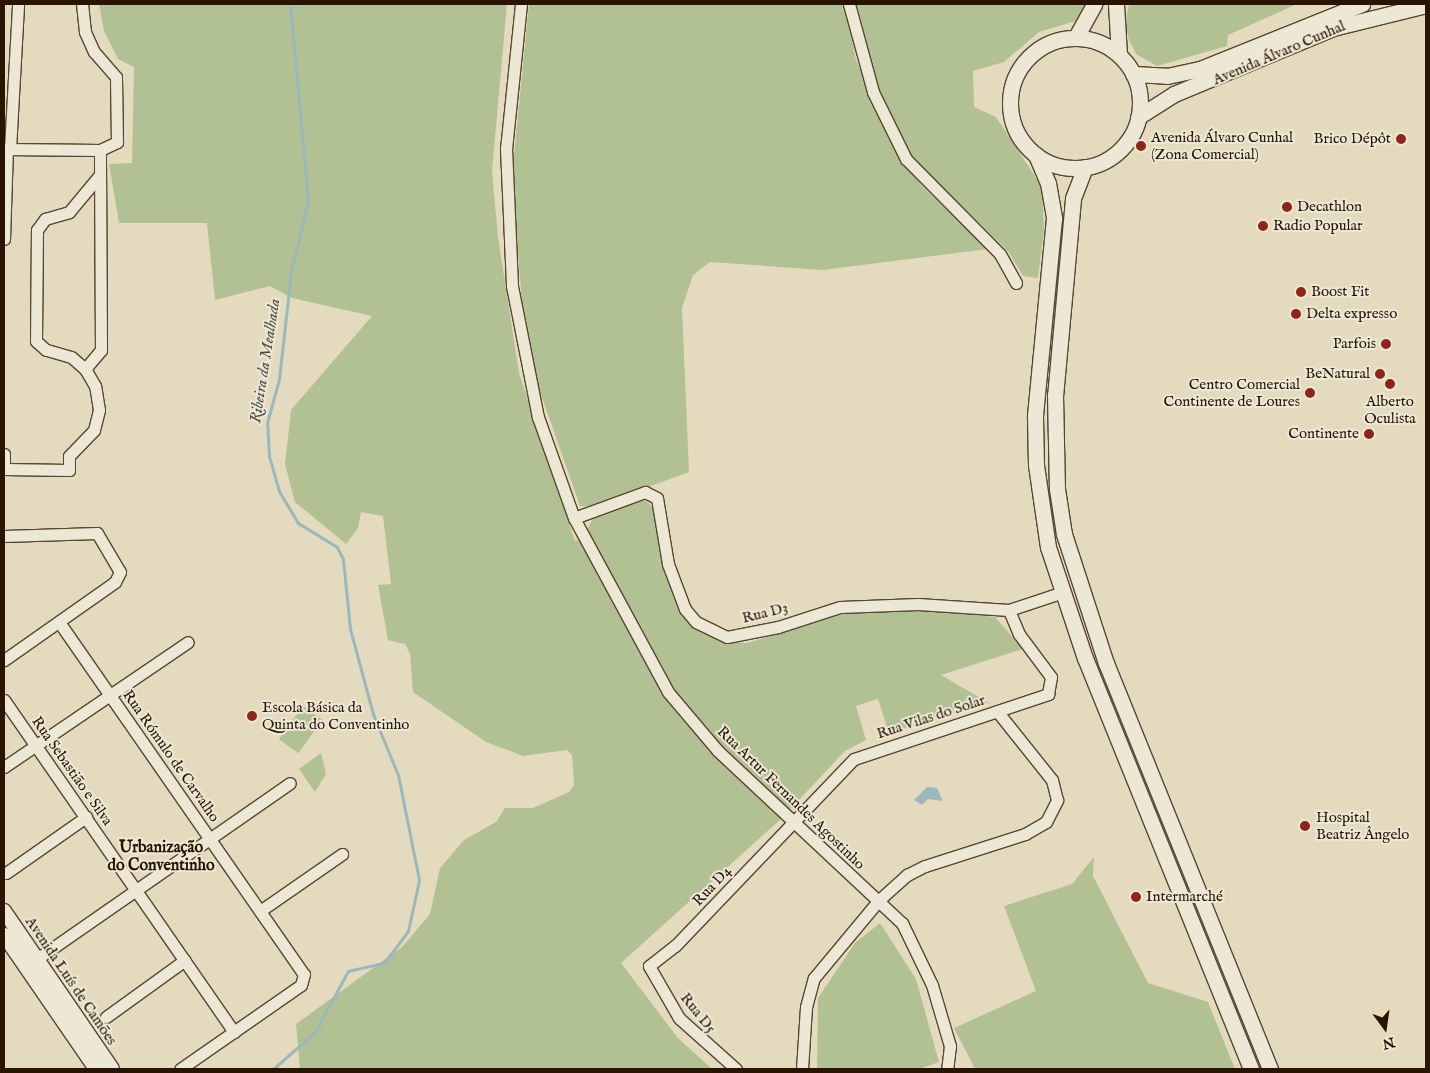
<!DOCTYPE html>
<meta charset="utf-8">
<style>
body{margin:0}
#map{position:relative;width:1430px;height:1073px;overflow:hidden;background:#e4dbbe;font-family:"IM FELL English",serif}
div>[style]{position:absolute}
.green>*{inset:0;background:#b2c193;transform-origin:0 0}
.water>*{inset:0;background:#9bb8bd}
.stream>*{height:3px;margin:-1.5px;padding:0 1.5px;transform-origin:1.5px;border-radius:1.5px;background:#9bb8bd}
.roads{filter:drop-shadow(1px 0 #574630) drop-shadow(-1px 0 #574630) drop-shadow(0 1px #574630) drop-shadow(0 -1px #574630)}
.minor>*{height:11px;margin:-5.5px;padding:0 5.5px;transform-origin:5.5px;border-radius:5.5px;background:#ede8d5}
.tertiary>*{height:14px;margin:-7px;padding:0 7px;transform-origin:7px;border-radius:7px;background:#ede8d5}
.secondary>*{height:15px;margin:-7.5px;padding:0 7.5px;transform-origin:7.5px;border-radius:7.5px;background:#ede8d5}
.secondary>.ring{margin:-7.5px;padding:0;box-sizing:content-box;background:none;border:15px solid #ede8d5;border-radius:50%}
.dots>*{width:14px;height:14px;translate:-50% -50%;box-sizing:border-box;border:2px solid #ede8d5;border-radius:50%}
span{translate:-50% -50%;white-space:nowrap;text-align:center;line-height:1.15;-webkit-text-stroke:4px #ede8d5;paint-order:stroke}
.street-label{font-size:15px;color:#281401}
.poi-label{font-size:15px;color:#281401}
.left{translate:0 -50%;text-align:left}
.right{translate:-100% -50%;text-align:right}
.water-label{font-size:16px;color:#504d43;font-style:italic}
.neighbourhood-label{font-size:16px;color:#281401;font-weight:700}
.frame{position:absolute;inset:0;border:5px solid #281401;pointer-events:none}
.north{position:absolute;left:1360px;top:1003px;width:50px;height:50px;-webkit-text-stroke:4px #ede8d5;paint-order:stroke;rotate:166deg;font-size:14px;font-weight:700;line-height:20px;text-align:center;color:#281401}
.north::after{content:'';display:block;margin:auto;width:18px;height:22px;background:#281401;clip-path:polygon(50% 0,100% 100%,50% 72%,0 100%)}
</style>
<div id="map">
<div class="green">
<div style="clip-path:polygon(99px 4px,507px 4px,492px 171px,498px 237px,519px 373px,575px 541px,590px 536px,588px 528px,593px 518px,640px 500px,648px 502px,654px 509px,662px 555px,688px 620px,729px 642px,747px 643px,847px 613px,933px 610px,995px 617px,1023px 649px,941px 675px,989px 703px,889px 733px,878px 699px,856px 706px,866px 740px,845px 751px,781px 819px,621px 963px,678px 1038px,712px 1069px,300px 1069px,296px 1024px,402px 947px,430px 914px,440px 868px,464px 840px,496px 822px,505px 808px,533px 808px,569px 792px,574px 785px,572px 755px,567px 750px,523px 756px,486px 742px,413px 692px,410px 654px,405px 644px,388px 640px,378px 585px,391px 584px,383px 516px,361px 512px,358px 528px,346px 544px,295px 502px,285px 464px,291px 410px,372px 316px,292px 298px,270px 286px,215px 300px,207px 223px,119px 223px,109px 164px,132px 163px,134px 67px,118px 59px,104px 31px)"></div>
<div style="clip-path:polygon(529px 4px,845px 4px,856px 60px,893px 147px,922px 186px,988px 249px,823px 270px,710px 262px,693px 275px,682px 308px,689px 472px,593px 507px,580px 506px,537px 383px,522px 304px,512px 176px)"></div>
<div style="clip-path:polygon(854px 4px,1086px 4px,1079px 20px,1039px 32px,1004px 62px,973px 71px,974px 107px,996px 117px,1042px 187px,1044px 229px,1038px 278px,1023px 276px,1008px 251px,912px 158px,876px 86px)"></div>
<div style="clip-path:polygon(1129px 4px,1297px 4px,1228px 35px,1227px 46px,1157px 66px,1136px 54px,1129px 40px,1125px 24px)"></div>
<div style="left:303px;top:706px;width:24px;height:41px;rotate:36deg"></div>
<div style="clip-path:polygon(321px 753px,326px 774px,315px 792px,299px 769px)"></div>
<div style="clip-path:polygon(1094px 857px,1093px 876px,1148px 983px,1208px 1002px,1235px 1069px,975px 1069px,954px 1028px,1036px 991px,1004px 906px,1072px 884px)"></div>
<div style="clip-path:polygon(880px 923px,916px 979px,939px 1062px,919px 1069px,817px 1069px,818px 998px,855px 943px)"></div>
</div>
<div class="water">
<div style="clip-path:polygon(927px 787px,937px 788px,943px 801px,928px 799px,922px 805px,914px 800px)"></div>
</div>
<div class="stream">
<div style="left:273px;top:1069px;width:56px;rotate:-41.4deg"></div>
<div style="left:315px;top:1032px;width:69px;rotate:-61.6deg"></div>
<div style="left:348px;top:971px;width:36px;rotate:-13deg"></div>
<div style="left:383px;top:963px;width:17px;rotate:-50deg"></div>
<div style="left:394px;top:950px;width:24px;rotate:-54deg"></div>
<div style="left:408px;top:931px;width:52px;rotate:-77.8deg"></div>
<div style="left:419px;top:880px;width:107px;rotate:-101.3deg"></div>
<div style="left:398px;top:775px;width:66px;rotate:-112.3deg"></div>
<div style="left:373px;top:714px;width:88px;rotate:-105.1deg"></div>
<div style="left:350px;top:629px;width:70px;rotate:-95.7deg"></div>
<div style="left:343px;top:559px;width:13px;rotate:-117deg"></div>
<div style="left:337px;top:547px;width:46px;rotate:-148.4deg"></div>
<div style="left:298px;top:523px;width:37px;rotate:-121deg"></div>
<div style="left:279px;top:491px;width:35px;rotate:-106deg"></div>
<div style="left:269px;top:457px;width:34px;rotate:-93deg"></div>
<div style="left:267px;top:423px;width:46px;rotate:-74.7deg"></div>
<div style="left:279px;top:379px;width:108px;rotate:-83.6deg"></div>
<div style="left:291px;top:272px;width:73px;rotate:-76.5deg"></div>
<div style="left:308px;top:201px;width:198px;rotate:-95.2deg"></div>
</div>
<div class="roads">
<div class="minor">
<div style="left:521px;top:4px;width:145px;rotate:95.9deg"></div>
<div style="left:506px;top:148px;width:138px;rotate:87.5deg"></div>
<div style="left:512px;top:286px;width:134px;rotate:78.8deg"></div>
<div style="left:538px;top:417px;width:107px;rotate:70.4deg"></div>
<div style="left:574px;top:518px;width:198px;rotate:61.6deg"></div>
<div style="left:668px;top:692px;width:77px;rotate:49.7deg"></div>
<div style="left:718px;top:751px;width:252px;rotate:43.1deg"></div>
<div style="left:902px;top:923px;width:69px;rotate:64.2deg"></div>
<div style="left:932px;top:985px;width:64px;rotate:73.6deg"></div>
<div style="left:950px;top:1046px;width:23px;rotate:97deg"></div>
<div style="left:849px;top:4px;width:91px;rotate:74.7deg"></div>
<div style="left:873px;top:92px;width:75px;rotate:63.8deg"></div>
<div style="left:906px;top:159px;width:134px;rotate:45.3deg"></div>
<div style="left:1000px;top:254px;width:33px;rotate:61deg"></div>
<div style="left:4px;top:149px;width:96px;rotate:0.6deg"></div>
<div style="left:100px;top:150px;width:19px;rotate:-25deg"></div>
<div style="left:117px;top:142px;width:65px;rotate:-90.9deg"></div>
<div style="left:116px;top:77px;width:33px;rotate:-131deg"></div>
<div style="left:94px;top:52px;width:22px;rotate:-114deg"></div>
<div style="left:85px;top:32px;width:28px;rotate:-96deg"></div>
<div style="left:10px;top:149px;width:145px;rotate:-86.8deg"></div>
<div style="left:4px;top:239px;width:90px;rotate:-88.1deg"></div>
<div style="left:85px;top:369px;width:18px;rotate:-139deg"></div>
<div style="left:71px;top:357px;width:26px;rotate:-164deg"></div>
<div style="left:46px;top:350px;width:13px;rotate:-138deg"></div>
<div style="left:36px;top:341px;width:111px;rotate:-89.5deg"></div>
<div style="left:37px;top:230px;width:14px;rotate:-54deg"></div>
<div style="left:45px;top:219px;width:25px;rotate:-16deg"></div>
<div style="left:69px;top:212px;width:47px;rotate:-50.2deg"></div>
<div style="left:4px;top:454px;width:15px;rotate:90deg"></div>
<div style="left:4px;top:469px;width:65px;rotate:0.9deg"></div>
<div style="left:69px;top:470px;width:14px;rotate:-90deg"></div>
<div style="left:69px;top:456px;width:36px;rotate:-46deg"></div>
<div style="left:94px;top:430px;width:21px;rotate:-76deg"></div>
<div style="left:99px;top:410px;width:24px;rotate:-99deg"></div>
<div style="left:95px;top:386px;width:20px;rotate:-120deg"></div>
<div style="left:85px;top:369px;width:25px;rotate:-50deg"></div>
<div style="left:101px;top:350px;width:200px;rotate:-90.3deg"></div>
<div style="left:574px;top:518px;width:76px;rotate:-20.1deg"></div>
<div style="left:645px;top:492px;width:13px;rotate:27deg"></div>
<div style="left:657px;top:498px;width:67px;rotate:80.5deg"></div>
<div style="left:668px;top:564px;width:48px;rotate:69.3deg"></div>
<div style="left:685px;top:609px;width:17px;rotate:50deg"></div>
<div style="left:696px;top:622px;width:34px;rotate:26deg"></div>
<div style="left:727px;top:637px;width:52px;rotate:-11.1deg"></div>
<div style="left:778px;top:627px;width:65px;rotate:-17.9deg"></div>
<div style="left:840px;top:607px;width:78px;rotate:-2.2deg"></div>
<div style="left:918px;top:604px;width:91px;rotate:3.8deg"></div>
<div style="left:1009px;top:610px;width:54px;rotate:-18.4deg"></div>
<div style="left:4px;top:536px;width:93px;rotate:-1.8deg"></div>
<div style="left:97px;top:533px;width:45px;rotate:59.5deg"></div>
<div style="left:120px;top:572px;width:11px;rotate:117deg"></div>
<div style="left:115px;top:582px;width:136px;rotate:144.9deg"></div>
<div style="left:59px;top:622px;width:429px;rotate:55.2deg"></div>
<div style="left:304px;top:974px;width:11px;rotate:105deg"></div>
<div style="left:301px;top:985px;width:147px;rotate:145.2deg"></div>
<div style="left:4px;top:700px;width:404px;rotate:55.3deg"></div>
<div style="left:4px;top:767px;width:222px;rotate:-34.2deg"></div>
<div style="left:6px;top:873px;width:98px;rotate:-35deg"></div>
<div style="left:260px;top:911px;width:100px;rotate:-34.8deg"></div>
<div style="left:31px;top:963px;width:315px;rotate:-34.8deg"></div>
<div style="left:106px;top:1017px;width:97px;rotate:-35.8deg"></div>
<div style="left:736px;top:1069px;width:76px;rotate:-138.2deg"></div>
<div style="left:679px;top:1018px;width:60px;rotate:-120deg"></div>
<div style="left:649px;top:966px;width:33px;rotate:-38deg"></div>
<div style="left:675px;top:946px;width:259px;rotate:-46.3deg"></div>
<div style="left:854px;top:759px;width:205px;rotate:-18.5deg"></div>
<div style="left:1048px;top:694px;width:17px;rotate:-80deg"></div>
<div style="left:1051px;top:677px;width:54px;rotate:-126.7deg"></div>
<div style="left:1019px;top:634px;width:26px;rotate:-113deg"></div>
<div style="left:802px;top:1069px;width:62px;rotate:-86.3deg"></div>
<div style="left:806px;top:1007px;width:30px;rotate:-75deg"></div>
<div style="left:814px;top:978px;width:102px;rotate:-50.2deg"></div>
<div style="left:879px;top:900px;width:38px;rotate:-42deg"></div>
<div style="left:907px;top:875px;width:20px;rotate:-27deg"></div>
<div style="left:925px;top:866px;width:105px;rotate:-17.7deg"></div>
<div style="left:1025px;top:834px;width:24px;rotate:-30deg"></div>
<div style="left:1046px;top:822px;width:25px;rotate:-63deg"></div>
<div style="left:1057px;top:800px;width:21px;rotate:-104deg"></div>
<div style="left:1052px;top:780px;width:88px;rotate:-128.6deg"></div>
</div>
<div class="tertiary">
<div style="left:4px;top:911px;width:191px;rotate:55.6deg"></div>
<div style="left:4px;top:935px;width:163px;rotate:55.5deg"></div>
</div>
<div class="secondary">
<div style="left:1116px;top:4px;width:51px;rotate:86.6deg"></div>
<div style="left:1076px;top:37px;width:38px;rotate:-61deg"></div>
<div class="ring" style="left:1010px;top:38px;width:115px;height:115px"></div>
<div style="left:1133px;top:74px;width:34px;rotate:3deg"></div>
<div style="left:1167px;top:76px;width:34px;rotate:-12deg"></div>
<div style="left:1200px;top:69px;width:175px;rotate:-21.9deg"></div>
<div style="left:1138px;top:117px;width:43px;rotate:-32.6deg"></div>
<div style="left:1174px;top:94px;width:172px;rotate:-22.5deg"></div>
<div style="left:1333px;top:28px;width:96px;rotate:-13.9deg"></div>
<div style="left:1036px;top:155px;width:30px;rotate:67deg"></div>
<div style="left:1048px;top:183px;width:36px;rotate:80deg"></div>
<div style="left:1054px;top:218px;width:200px;rotate:95.5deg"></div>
<div style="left:1035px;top:417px;width:48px;rotate:88.8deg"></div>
<div style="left:1036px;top:465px;width:83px;rotate:81.7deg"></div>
<div style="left:1048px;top:547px;width:117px;rotate:71.6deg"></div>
<div style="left:1085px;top:658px;width:443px;rotate:68deg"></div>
<div style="left:1085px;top:167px;width:34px;rotate:111deg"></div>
<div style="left:1073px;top:199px;width:197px;rotate:95.2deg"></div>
<div style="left:1055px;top:395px;width:94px;rotate:88.8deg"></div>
<div style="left:1057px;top:489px;width:46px;rotate:81.2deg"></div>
<div style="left:1064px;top:534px;width:136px;rotate:72deg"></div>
<div style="left:1106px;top:663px;width:438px;rotate:68deg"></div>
</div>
</div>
<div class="dots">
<div style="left:1401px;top:139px;background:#8f2418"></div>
<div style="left:1141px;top:146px;background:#8f2418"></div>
<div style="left:1287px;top:207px;background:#8f2418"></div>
<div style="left:1263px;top:226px;background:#8f2418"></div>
<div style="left:1301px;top:292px;background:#8f2418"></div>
<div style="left:1296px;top:314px;background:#8f2418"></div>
<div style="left:1386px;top:344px;background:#8f2418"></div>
<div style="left:1380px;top:374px;background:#8f2418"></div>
<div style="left:1390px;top:384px;background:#8f2418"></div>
<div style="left:1310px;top:393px;background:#8f2418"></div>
<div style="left:1369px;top:434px;background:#8f2418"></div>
<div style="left:252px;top:716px;background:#8f2418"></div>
<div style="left:1305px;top:826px;background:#8f2418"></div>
<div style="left:1136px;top:897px;background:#8f2418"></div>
</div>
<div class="street-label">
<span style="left:1279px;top:53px;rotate:-23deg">Avenida Álvaro Cunhal</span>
<span style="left:765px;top:613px;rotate:-14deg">Rua D3</span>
<span style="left:931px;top:717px;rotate:-18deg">Rua Vilas do Solar</span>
<span style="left:171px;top:756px;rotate:55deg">Rua Rómulo de Carvalho</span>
<span style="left:72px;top:771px;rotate:55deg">Rua Sebastião e Silva</span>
<span style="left:791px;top:798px;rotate:44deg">Rua Artur Fernandes Agostinho</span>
<span style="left:712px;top:886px;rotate:-47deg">Rua D4</span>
<span style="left:71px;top:981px;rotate:56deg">Avenida Luís de Camões</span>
<span style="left:698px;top:1013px;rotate:51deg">Rua D5</span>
</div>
<div class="poi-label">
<span class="left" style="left:1151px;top:146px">Avenida Álvaro Cunhal<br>(Zona Comercial)</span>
<span class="right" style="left:1391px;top:139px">Brico Dépôt</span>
<span class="left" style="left:1297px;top:207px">Decathlon</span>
<span class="left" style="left:1273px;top:226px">Radio Popular</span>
<span class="left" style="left:1311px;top:292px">Boost Fit</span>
<span class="left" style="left:1306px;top:314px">Delta expresso</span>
<span class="right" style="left:1376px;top:344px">Parfois</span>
<span class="right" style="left:1370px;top:374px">BeNatural</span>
<span class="right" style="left:1300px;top:393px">Centro Comercial<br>Continente de Loures</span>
<span style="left:1390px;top:410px">Alberto<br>Oculista</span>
<span class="right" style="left:1359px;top:434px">Continente</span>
<span class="left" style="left:262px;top:716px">Escola Básica da<br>Quinta do Conventinho</span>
<span class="left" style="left:1316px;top:826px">Hospital<br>Beatriz Ângelo</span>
<span class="left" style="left:1146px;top:897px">Intermarché</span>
</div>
<div class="water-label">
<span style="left:266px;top:361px;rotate:-81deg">Ribeira da Mealhada</span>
</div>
<div class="neighbourhood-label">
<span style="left:161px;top:857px">Urbanização<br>do Conventinho</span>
</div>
<div class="frame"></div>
<div class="north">N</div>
</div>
